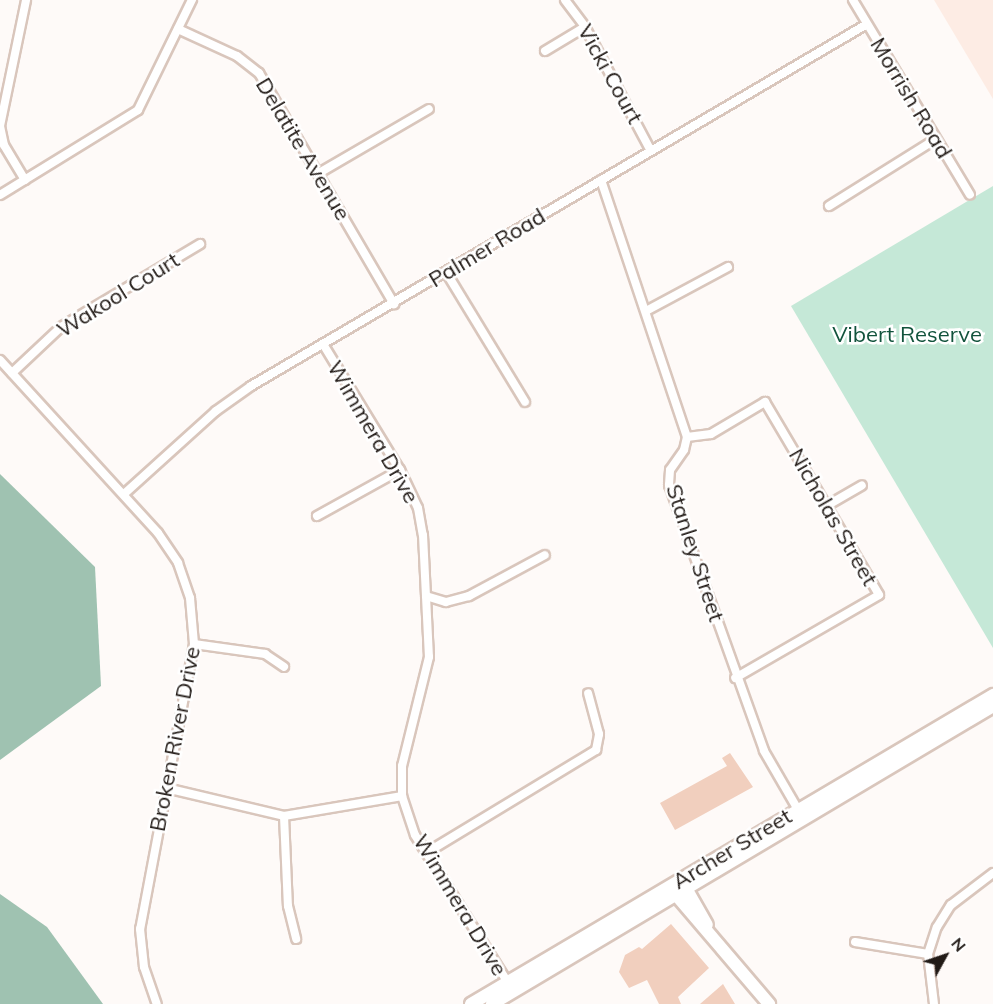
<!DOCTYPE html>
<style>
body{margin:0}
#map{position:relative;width:993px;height:1004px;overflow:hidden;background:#fefaf8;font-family:Mulish,sans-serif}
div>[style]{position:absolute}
.built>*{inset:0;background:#fdece4}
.green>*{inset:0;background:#c5e8d7}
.forest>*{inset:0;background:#9fc2b1}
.building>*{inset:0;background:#f1cfbe}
.roads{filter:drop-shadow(2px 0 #d9c6bc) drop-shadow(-2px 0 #d9c6bc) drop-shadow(0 2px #d9c6bc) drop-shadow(0 -2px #d9c6bc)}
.street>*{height:8px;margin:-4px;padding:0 4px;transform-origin:4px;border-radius:4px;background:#fff}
.secondary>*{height:12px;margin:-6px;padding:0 6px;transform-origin:6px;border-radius:6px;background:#fff}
span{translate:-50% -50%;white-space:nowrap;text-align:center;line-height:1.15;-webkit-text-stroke:5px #fff;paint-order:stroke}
.street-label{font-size:22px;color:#211a16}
.park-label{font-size:22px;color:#12533c}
.north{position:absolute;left:915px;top:926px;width:60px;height:60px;-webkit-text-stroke:4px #fff;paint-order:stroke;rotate:50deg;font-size:16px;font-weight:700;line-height:24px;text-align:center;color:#211a16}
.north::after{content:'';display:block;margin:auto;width:21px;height:27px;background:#211a16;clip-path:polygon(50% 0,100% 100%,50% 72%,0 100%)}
</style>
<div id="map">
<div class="built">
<div style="clip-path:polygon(934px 0,993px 0,993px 99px)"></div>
</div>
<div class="green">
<div style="clip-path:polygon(993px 186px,993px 648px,791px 306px)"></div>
</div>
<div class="forest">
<div style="clip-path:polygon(0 474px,95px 567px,101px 686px,0 760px)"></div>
<div style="clip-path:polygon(0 894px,47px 927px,103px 1004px,0 1004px)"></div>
</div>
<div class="building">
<div style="clip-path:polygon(730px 753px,753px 787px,675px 830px,660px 803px,727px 766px,722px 758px)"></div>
<div style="clip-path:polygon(671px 924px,709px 968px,678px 997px,681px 1004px,659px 1004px,647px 980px,629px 988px,619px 972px,625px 955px,639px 947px,642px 949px)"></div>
<div style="clip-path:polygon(723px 984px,735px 1004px,700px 1004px)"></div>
</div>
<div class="roads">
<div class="street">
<div style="left:565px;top:0;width:34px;rotate:53deg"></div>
<div style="left:585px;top:27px;width:140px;rotate:62deg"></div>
<div style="left:853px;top:0;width:227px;rotate:59deg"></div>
<div style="left:178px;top:29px;width:65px;rotate:24.6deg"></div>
<div style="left:237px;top:56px;width:28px;rotate:38deg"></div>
<div style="left:259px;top:73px;width:268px;rotate:59.7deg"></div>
<div style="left:545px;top:51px;width:47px;rotate:-31deg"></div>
<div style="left:319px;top:173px;width:127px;rotate:-30.2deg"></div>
<div style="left:25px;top:180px;width:41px;rotate:-121deg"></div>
<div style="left:4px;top:145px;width:19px;rotate:-102deg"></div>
<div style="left:0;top:126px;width:129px;rotate:-78.3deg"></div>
<div style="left:601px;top:180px;width:271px;rotate:71.5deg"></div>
<div style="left:687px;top:437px;width:13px;rotate:103deg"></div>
<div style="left:684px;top:450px;width:24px;rotate:125deg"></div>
<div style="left:670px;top:470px;width:15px;rotate:94deg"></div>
<div style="left:669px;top:485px;width:282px;rotate:70.3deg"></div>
<div style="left:764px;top:751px;width:72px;rotate:59.9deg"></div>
<div style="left:0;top:195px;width:162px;rotate:-31.6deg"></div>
<div style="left:138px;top:110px;width:123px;rotate:-63.9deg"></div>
<div style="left:829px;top:206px;width:126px;rotate:-32.1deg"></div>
<div style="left:446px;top:272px;width:152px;rotate:58.7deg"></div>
<div style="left:646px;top:311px;width:93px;rotate:-28.2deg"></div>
<div style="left:323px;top:344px;width:148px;rotate:58.6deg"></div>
<div style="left:400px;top:470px;width:42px;rotate:64.7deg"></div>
<div style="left:418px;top:508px;width:27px;rotate:80deg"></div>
<div style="left:423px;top:535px;width:122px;rotate:87.2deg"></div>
<div style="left:429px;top:657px;width:112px;rotate:103.9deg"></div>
<div style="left:402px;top:766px;width:30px;rotate:90deg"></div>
<div style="left:402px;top:796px;width:41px;rotate:71.6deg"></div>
<div style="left:415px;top:835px;width:178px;rotate:57.8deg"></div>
<div style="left:0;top:360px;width:234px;rotate:47.6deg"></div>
<div style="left:158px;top:533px;width:36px;rotate:56deg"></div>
<div style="left:178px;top:563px;width:37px;rotate:71deg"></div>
<div style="left:190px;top:598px;width:46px;rotate:85deg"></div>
<div style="left:194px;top:644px;width:290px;rotate:100.7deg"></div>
<div style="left:140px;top:929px;width:38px;rotate:84deg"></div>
<div style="left:144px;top:967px;width:39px;rotate:71deg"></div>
<div style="left:12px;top:373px;width:67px;rotate:-43.2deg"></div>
<div style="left:61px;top:327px;width:162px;rotate:-30.8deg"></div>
<div style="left:687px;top:437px;width:24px;rotate:-7deg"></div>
<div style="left:711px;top:434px;width:63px;rotate:-30.7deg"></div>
<div style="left:765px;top:402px;width:224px;rotate:59.4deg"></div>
<div style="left:879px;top:595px;width:166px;rotate:150deg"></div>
<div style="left:124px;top:494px;width:124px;rotate:-42.1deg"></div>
<div style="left:216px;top:411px;width:43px;rotate:-35.5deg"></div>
<div style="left:251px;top:386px;width:714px;rotate:-30.44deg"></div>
<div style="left:828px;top:505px;width:39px;rotate:-30deg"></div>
<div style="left:317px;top:516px;width:95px;rotate:-29deg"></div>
<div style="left:426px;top:596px;width:21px;rotate:17deg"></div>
<div style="left:446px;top:602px;width:24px;rotate:-15deg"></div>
<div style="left:469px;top:596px;width:86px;rotate:-28.3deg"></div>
<div style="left:194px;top:644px;width:72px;rotate:8deg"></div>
<div style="left:265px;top:654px;width:23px;rotate:34deg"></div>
<div style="left:166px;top:788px;width:121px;rotate:13.3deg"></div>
<div style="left:284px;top:816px;width:120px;rotate:-9.6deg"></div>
<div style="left:284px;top:816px;width:90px;rotate:87.5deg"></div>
<div style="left:288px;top:906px;width:34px;rotate:76deg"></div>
<div style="left:426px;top:853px;width:199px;rotate:-31.2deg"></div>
<div style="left:596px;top:750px;width:16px;rotate:-79deg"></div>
<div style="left:599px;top:734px;width:42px;rotate:-105deg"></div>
<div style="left:855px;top:942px;width:74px;rotate:9.3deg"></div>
<div style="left:934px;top:1004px;width:50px;rotate:-96.8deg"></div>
<div style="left:928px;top:954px;width:28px;rotate:-72deg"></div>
<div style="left:937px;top:927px;width:26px;rotate:-58deg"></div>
<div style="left:951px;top:905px;width:53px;rotate:-37.3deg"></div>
</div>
<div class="secondary">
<div style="left:683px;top:883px;width:48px;rotate:60.3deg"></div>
<div style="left:672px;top:890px;width:150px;rotate:49.6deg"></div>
<div style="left:471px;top:1004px;width:607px;rotate:-30.62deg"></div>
<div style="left:492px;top:1004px;width:583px;rotate:-30.74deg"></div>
</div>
</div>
<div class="street-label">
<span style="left:610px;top:74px;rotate:61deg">Vicki Court</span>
<span style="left:911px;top:98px;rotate:59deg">Morrish Road</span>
<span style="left:303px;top:149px;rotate:59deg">Delatite Avenue</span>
<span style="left:487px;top:248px;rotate:-31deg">Palmer Road</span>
<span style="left:118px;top:295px;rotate:-32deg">Wakool Court</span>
<span style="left:373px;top:432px;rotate:60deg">Wimmera Drive</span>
<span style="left:833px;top:517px;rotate:60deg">Nicholas Street</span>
<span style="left:695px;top:553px;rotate:72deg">Stanley Street</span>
<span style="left:175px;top:739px;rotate:-79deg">Broken River Drive</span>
<span style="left:732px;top:849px;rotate:-31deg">Archer Street</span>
<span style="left:460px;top:905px;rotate:59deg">Wimmera Drive</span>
</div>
<div class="park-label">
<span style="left:907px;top:335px">Vibert Reserve</span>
</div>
<div class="north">N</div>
</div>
